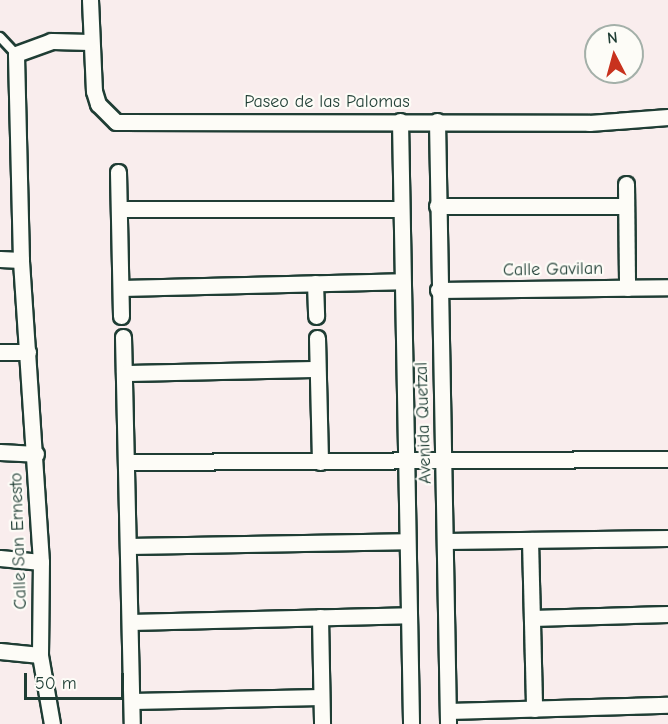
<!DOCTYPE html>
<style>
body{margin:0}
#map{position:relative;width:668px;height:724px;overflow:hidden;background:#f9eded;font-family:"Comic Neue",sans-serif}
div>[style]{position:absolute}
.roads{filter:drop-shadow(2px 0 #1f3d34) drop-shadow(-2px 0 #1f3d34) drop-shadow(0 2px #1f3d34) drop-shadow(0 -2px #1f3d34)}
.service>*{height:8px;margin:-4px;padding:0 4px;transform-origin:4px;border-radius:4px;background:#fdfcf7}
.minor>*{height:15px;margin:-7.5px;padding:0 7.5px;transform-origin:7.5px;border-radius:7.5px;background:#fdfcf7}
span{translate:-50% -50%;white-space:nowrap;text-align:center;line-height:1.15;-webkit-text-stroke:4.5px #fdfcf7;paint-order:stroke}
.street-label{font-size:18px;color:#1f3d34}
.north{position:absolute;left:584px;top:24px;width:60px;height:60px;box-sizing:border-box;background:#fdfcf7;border:2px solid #a4b0a9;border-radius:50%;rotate:354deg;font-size:16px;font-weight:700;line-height:24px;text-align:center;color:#1f3d34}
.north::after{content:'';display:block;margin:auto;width:21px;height:27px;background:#c8321e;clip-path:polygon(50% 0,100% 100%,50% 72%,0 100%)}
.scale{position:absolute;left:24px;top:673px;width:100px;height:27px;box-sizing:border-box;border:3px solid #1f3d34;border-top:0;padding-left:8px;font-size:18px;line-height:21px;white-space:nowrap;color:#1f3d34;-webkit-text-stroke:4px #fdfcf7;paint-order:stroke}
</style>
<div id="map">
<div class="roads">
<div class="service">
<div style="left:0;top:37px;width:23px;rotate:47deg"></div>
</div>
<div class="minor">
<div style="left:90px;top:0;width:91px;rotate:87.5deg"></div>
<div style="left:94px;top:91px;width:14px;rotate:73deg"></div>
<div style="left:98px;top:104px;width:25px;rotate:45deg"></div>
<div style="left:116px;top:122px;width:473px;rotate:0.1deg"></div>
<div style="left:589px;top:123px;width:79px;rotate:-4.3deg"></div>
<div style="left:400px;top:121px;width:603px;rotate:88.95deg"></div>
<div style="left:437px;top:121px;width:603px;rotate:88.95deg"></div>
<div style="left:118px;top:172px;width:144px;rotate:88.8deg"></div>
<div style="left:626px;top:184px;width:104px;rotate:89.4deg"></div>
<div style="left:437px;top:206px;width:189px"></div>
<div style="left:119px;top:209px;width:282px"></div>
<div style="left:0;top:259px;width:21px;rotate:3deg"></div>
<div style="left:315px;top:283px;width:33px;rotate:88deg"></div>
<div style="left:121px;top:288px;width:281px;rotate:-1.4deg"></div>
<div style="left:438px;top:290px;width:230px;rotate:-0.7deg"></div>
<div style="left:123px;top:337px;width:387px;rotate:88.7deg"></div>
<div style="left:317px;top:338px;width:124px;rotate:88.6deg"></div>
<div style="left:0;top:352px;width:28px"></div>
<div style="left:124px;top:373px;width:193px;rotate:-1.2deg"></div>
<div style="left:0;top:452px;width:36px;rotate:3deg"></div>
<div style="left:126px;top:462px;width:542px;rotate:-0.32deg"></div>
<div style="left:530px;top:540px;width:169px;rotate:88.6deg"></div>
<div style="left:446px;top:541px;width:222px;rotate:-0.8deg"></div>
<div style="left:128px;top:546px;width:278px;rotate:-1deg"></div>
<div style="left:0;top:558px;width:41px;rotate:5.6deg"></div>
<div style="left:320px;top:617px;width:107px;rotate:88.9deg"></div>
<div style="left:532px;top:618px;width:136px;rotate:-1.7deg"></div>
<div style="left:130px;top:622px;width:279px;rotate:-1.4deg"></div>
<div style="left:0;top:651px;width:40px;rotate:5.7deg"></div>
<div style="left:132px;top:701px;width:189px;rotate:-1.2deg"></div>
<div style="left:448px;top:711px;width:220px;rotate:-1.6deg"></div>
<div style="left:52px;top:724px;width:70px;rotate:-99.9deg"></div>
<div style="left:40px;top:655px;width:93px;rotate:-89.4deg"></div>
<div style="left:41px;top:562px;width:303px;rotate:-93.8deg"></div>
<div style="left:21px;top:260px;width:206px;rotate:-91.4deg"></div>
<div style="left:16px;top:54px;width:37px;rotate:-20deg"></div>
<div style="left:51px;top:41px;width:40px;rotate:1.4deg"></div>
</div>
</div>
<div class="street-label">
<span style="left:327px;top:102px">Paseo de las Palomas</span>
<span style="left:553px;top:270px;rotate:-1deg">Calle Gavilan</span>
<span style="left:424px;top:423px;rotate:-92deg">Avenida Quetzal</span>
<span style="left:19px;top:541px;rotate:-92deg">Calle San Ernesto</span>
</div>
<div class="north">N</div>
<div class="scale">50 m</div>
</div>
